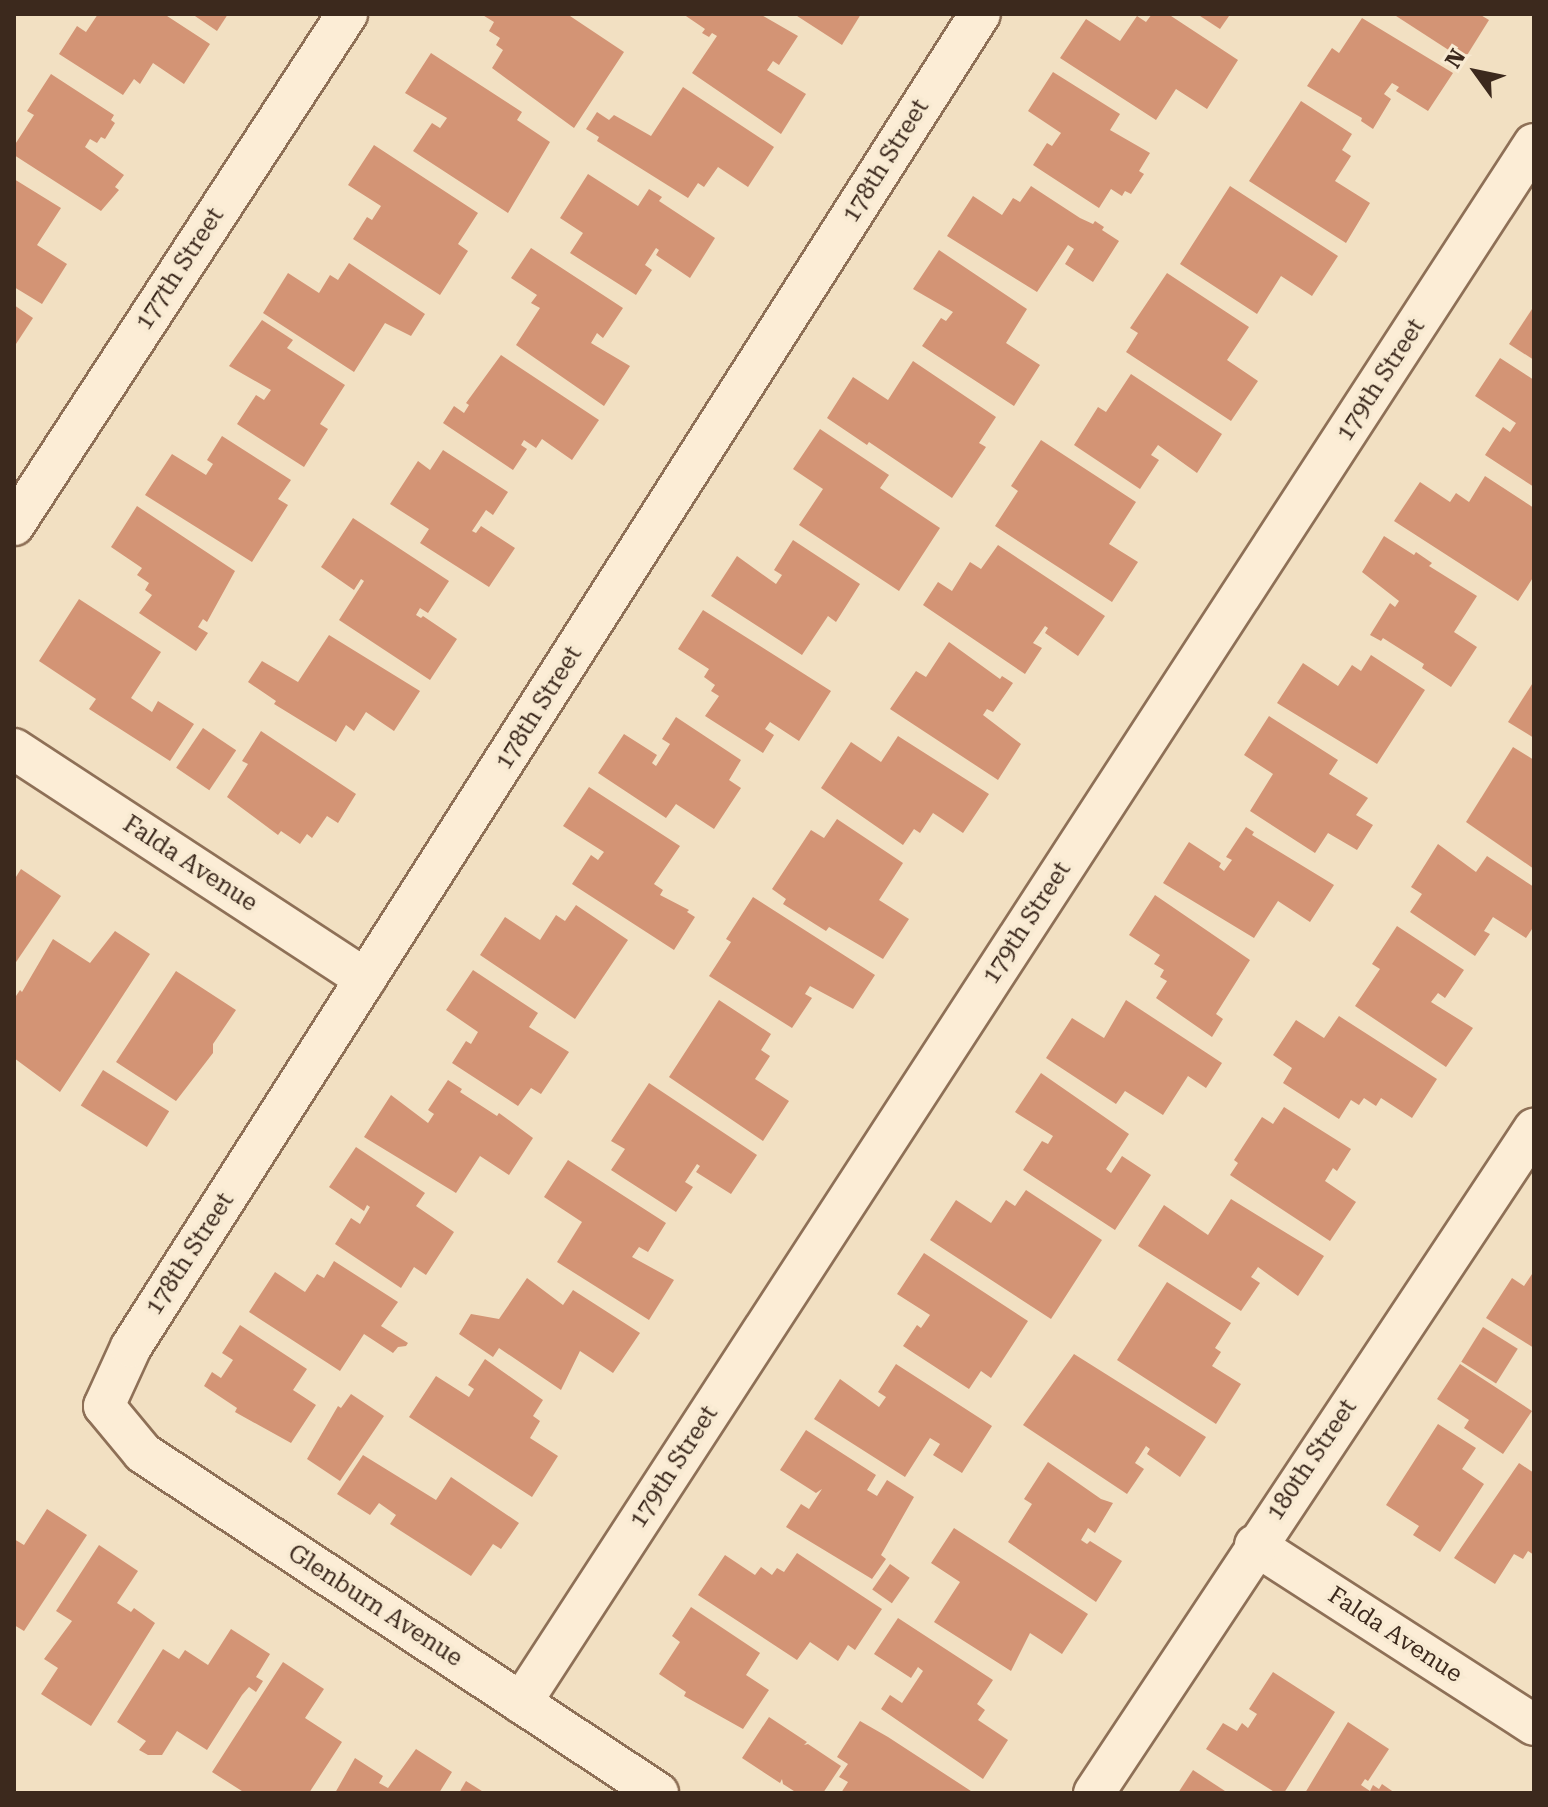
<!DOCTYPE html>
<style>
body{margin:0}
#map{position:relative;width:1548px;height:1807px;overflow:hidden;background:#f2e0c2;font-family:"Roboto Serif",serif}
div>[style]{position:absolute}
.building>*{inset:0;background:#d39475;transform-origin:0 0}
.roads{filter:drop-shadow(2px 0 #8e7057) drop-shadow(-2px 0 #8e7057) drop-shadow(0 2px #8e7057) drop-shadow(0 -2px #8e7057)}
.minor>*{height:40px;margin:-20px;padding:0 20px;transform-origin:20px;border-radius:20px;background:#fcedd6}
span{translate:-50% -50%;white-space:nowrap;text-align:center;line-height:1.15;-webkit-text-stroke:7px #f8ead2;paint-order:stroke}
.street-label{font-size:24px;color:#3c291d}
.frame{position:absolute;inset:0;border:16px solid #3c291d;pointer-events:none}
.north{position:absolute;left:1436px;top:32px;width:80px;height:80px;-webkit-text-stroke:6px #f8ead2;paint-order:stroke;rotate:303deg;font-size:22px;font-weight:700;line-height:32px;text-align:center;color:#3c291d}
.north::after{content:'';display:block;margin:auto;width:28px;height:36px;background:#3c291d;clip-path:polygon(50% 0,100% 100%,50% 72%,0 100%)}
</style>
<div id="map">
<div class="building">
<div style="clip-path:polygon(98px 14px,164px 14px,210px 44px,184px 84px,153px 63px,140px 84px,134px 79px,123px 95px,59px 54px,77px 26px,86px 32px)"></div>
<div style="clip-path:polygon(192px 14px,228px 14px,217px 31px)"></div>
<div style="clip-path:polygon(481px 14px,567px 14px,624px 52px,574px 128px,492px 68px,503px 50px,496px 45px,500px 38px,489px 31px,494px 22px)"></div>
<div style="clip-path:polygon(683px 14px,760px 14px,798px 36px,779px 65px,773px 61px,767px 70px,806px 94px,781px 134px,692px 73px,717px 36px,712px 33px,709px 37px,702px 33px,705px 29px)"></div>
<div style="clip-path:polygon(794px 14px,861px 14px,842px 45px)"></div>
<div style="clip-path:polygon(1152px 14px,1168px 14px,1238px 60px,1207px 109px,1176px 89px,1156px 120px,1060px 58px,1086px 19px,1120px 41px,1137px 16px,1146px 22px)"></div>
<div style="clip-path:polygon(1197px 14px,1229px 14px,1229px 16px,1220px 29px)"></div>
<div style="clip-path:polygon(1393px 14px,1479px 14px,1489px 20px,1464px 60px)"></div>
<div style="clip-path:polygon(1362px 18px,1453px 73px,1428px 111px,1396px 91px,1399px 87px,1392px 83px,1384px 94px,1391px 99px,1373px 129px,1361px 121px,1362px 118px,1307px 86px,1332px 48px,1339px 53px)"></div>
<div style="clip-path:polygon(431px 53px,522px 112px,517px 120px,550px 142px,508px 213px,413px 151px,432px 123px,440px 128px,447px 118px,405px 93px)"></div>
<div style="clip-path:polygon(1053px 72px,1120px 114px,1110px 130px,1150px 153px,1139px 171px,1144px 174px,1131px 194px,1125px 191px,1122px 196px,1111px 189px,1099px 208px,1033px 165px,1047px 143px,1052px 146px,1061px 133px,1028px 111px)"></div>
<div style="clip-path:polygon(51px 74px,114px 115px,111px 120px,115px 123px,105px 139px,101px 137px,97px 143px,90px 139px,85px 147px,124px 175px,115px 187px,119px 190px,101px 211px,14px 155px,14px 146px,34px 115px,27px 111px)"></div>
<div style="clip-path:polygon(683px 87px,774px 147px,748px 187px,718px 167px,704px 187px,698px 183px,688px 198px,597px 141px,599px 137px,586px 129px,597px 112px,609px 120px,614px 115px,651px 136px)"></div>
<div style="clip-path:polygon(1301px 101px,1352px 134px,1342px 150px,1351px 156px,1335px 181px,1370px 203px,1346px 243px,1249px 181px)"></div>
<div style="clip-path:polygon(374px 145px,478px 213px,458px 244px,468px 251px,440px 295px,353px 239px,367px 217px,372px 220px,381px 206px,348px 185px)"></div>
<div style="clip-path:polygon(588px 174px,638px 206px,649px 189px,662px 197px,659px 201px,715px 238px,690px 278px,656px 255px,659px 250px,656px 248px,645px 265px,652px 270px,636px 295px,570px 253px,583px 233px,560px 218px)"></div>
<div style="clip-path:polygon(14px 179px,61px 208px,37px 245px,67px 264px,42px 304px,14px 287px)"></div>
<div style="clip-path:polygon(1031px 186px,1080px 218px,1093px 224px,1095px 221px,1104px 227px,1102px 230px,1119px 241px,1093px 282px,1065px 264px,1074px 249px,1068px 245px,1037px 292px,947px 236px,973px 196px,1002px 215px,1013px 198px,1020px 202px)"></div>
<div style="clip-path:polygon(1230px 186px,1338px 256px,1312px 296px,1281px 276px,1257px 314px,1180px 264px)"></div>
<div style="clip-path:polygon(531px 248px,623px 308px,603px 338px,597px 333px,591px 343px,630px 366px,604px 406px,516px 345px,540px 308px,531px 303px,537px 295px,511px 278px)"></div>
<div style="clip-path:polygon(939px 250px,1027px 309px,1006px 343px,1040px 365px,1014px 406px,922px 346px,941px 318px,946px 321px,953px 312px,913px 289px)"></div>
<div style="clip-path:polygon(349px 263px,425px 314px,411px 336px,385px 323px,354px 372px,263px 313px,288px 273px,319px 293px,330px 275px,338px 280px)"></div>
<div style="clip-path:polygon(1167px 273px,1249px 327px,1227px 360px,1258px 381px,1231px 421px,1126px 352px,1138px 333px,1130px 328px)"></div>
<div style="clip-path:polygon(14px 305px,33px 318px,14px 347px)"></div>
<div style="clip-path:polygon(1534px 306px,1534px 360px,1509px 344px)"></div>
<div style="clip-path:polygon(262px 320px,293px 340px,287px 348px,345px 385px,320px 424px,328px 429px,304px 467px,237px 424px,256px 395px,264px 400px,271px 390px,229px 366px)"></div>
<div style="clip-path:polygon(501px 355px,599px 420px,572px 460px,542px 439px,536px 448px,524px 440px,521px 445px,527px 449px,513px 470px,443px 423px,454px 406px,464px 413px,469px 405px,466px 403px)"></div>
<div style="clip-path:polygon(1500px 358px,1534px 380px,1534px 487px,1485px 455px,1503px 427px,1510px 432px,1516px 423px,1475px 396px)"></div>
<div style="clip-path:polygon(913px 361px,996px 417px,979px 443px,986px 447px,952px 498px,869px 442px,867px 445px,827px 418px,853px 377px,888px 400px)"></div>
<div style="clip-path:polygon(1131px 374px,1222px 434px,1197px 473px,1158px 445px,1151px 455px,1159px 460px,1140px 489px,1074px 445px,1098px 407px,1106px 412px)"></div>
<div style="clip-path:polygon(820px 429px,889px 475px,880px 488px,940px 528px,899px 591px,799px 525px,823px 489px,793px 469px)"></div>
<div style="clip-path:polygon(222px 436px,291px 480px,278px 499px,288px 505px,252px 562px,145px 495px,172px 454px,206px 475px,213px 464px,207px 460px)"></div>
<div style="clip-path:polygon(1041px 440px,1136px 502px,1109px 544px,1138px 562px,1112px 602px,995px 526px,1018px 491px,1011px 486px)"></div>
<div style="clip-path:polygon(443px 450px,508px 492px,493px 515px,486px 510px,472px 531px,476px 533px,481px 526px,515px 548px,489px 587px,420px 543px,429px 529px,390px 504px,418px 461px,430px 470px)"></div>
<div style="clip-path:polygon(1485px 476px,1534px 508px,1534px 576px,1518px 601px,1394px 521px,1420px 482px,1450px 502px,1456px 493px,1469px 502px)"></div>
<div style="clip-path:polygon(137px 506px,235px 571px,207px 622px,203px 619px,198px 627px,208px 633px,196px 651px,139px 613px,152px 595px,145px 590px,149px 583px,137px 575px,142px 568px,111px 547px)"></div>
<div style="clip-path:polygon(353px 518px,449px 581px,428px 613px,420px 608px,416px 615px,421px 618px,423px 616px,457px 639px,430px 680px,339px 620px,364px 581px,361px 579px,354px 590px,321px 567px)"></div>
<div style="clip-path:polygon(1384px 536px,1414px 555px,1416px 552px,1432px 563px,1429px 566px,1477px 596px,1454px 632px,1477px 647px,1451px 687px,1422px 668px,1424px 664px,1383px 638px,1381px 641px,1370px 635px,1390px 603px,1395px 607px,1399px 601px,1362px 572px)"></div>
<div style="clip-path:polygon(793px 540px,860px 584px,836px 622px,828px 616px,802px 655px,711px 596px,737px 556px,776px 584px,782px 575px,774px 570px)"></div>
<div style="clip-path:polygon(998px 545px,1105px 616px,1078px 656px,1045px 633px,1048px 628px,1045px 626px,1033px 643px,1042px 648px,1025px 674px,923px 605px,938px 582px,952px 591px,970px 562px,981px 569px)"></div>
<div style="clip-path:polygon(79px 599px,161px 652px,131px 698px,152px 712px,158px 701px,194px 724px,170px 761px,89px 709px,96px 699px,39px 661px)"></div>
<div style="clip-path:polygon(703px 610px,831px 691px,799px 741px,770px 722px,765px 729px,774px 735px,763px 753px,705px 716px,719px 696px,711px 691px,715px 685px,704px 677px,709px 669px,678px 649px)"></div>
<div style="clip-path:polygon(329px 635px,420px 691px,394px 731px,366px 712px,354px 731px,346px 725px,336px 742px,274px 704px,276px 701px,248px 682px,262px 661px,298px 682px)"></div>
<div style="clip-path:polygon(949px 642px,1000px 679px,1002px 676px,1013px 683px,993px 712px,987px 709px,983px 715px,1021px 744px,998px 780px,890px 709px,916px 671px,926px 677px)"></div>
<div style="clip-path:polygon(1371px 655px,1425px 690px,1377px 764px,1277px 703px,1303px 663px,1338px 686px,1352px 665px,1361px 671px)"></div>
<div style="clip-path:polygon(1534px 681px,1534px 738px,1508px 722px)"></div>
<div style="clip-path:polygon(1269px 716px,1338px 760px,1329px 774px,1368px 798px,1356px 815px,1373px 825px,1357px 850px,1328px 833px,1315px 853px,1250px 811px,1273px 774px,1244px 755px)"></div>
<div style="clip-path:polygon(676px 717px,741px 760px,729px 780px,741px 788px,714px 829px,676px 804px,666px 818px,598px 773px,624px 734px,657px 755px,652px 763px,656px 766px,670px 744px,662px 739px)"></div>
<div style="left:203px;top:728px;width:40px;height:48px;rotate:34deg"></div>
<div style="clip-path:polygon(261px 731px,356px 794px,338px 823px,327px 816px,312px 838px,307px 834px,300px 844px,281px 831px,278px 835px,227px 797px,248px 764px,242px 761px)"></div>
<div style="clip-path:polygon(898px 736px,989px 794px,963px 833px,933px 813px,920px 833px,914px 829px,903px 845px,821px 788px,851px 742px,881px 762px)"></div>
<div style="clip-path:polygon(1513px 747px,1534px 760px,1534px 869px,1466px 822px)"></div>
<div style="clip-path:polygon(589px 787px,680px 846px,654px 884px,663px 890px,660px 895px,689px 910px,687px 912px,695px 917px,674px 950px,572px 884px,591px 855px,598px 860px,604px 852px,563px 826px)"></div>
<div style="clip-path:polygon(837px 819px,903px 863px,879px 900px,909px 919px,883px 959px,829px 927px,826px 931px,783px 904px,786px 899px,772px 889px,811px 830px,824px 838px)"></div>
<div style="clip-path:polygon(1246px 827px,1254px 832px,1252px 835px,1334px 885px,1310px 922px,1278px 901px,1254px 938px,1163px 883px,1189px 842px,1221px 863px,1219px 867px,1224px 871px,1232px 860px,1226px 857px)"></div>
<div style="clip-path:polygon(1438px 844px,1476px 872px,1487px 856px,1534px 887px,1534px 926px,1526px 938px,1493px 917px,1484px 931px,1490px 934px,1475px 956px,1410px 912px,1422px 894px,1411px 887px)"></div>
<div style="clip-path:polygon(21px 869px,61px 896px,14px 965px,14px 880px)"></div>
<div style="clip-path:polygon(1155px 895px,1250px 960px,1216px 1014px,1223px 1019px,1212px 1037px,1156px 998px,1167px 981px,1160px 977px,1164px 970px,1154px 964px,1160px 955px,1129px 935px)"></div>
<div style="clip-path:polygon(753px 897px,875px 975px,853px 1009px,810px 986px,805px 994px,812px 998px,792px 1028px,709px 976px,731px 942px,726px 939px)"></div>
<div style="clip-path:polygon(576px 905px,628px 940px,575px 1019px,480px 955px,505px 917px,540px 940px,556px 915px,565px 921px)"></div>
<div style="clip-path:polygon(1397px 926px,1464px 970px,1445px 998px,1438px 993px,1431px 1002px,1473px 1028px,1446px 1067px,1355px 1006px,1380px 969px,1372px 964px)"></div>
<div style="clip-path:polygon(115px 931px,150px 954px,60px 1092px,14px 1058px,14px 999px,20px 990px,22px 992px,53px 939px,90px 963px)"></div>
<div style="clip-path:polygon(473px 970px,538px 1013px,529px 1027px,569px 1052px,541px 1094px,531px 1088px,518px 1106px,452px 1063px,466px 1041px,471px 1044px,478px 1032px,446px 1010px)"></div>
<div style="clip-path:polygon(176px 971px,236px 1010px,213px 1044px,213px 1053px,176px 1101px,116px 1062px)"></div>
<div style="clip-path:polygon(719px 1000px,771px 1034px,761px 1050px,770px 1056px,755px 1079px,789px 1101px,763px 1141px,669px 1077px)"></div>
<div style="clip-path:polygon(1126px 1000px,1222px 1063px,1206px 1088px,1188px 1076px,1163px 1115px,1125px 1091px,1116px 1104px,1046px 1058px,1072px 1018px,1104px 1038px)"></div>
<div style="clip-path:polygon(1339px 1016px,1437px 1079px,1412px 1118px,1381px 1098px,1376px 1106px,1364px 1098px,1359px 1105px,1351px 1100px,1339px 1119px,1283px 1083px,1292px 1068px,1273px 1055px,1296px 1020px,1324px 1038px)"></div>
<div style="left:103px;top:1070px;width:78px;height:42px;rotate:32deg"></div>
<div style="clip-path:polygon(1041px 1073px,1129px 1134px,1106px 1169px,1111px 1173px,1122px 1156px,1151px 1175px,1115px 1230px,1023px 1170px,1042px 1141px,1048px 1144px,1053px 1136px,1015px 1112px)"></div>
<div style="clip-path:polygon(448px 1080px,462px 1089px,460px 1092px,497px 1116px,499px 1113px,533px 1138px,509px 1175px,480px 1156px,456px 1193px,364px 1137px,391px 1095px,428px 1123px,434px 1114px,428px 1110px)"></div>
<div style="clip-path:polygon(649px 1083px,757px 1155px,731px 1194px,696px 1172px,700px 1166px,697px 1164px,685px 1182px,693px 1187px,676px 1212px,611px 1170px,625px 1149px,611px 1141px)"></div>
<div style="clip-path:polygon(1284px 1107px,1351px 1149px,1337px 1171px,1333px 1168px,1325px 1181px,1356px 1202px,1330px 1241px,1230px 1175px,1238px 1163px,1234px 1160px,1262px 1117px,1273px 1124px)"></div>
<div style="clip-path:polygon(356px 1147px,425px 1193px,416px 1206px,454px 1232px,426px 1275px,414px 1267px,401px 1288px,335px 1244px,351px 1218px,360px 1224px,370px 1207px,367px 1205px,364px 1211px,329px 1187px)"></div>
<div style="clip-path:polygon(568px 1160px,666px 1223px,648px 1252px,639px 1247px,632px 1257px,674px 1280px,649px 1320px,557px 1262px,582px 1222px,544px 1197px)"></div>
<div style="clip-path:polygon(1026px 1190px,1102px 1240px,1051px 1319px,930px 1240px,956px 1200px,991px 1223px,1006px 1200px,1015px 1206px)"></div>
<div style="clip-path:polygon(1231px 1199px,1324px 1256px,1298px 1296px,1258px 1267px,1251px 1277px,1260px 1283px,1241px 1311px,1138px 1246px,1164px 1205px,1208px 1235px)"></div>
<div style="clip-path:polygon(924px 1253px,1028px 1321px,991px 1378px,981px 1371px,969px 1389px,903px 1346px,917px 1325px,921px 1328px,930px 1315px,897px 1294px)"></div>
<div style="clip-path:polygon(334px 1261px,398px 1302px,381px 1326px,408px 1343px,406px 1346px,398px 1347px,393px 1353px,364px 1334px,340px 1371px,249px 1312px,275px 1272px,305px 1292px,317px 1274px,324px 1278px)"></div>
<div style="clip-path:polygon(1534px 1271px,1534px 1348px,1486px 1318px,1512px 1278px,1524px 1286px)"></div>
<div style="clip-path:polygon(527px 1278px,563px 1305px,573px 1290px,640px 1333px,613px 1373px,580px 1351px,561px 1390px,499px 1348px,493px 1357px,459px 1334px,471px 1314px,499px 1319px)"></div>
<div style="clip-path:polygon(1167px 1282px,1231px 1323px,1215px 1348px,1221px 1352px,1212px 1366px,1241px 1384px,1216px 1424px,1117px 1360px)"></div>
<div style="clip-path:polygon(240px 1325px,307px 1369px,293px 1390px,316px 1405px,291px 1443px,235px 1412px,237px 1408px,204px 1386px,212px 1372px,221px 1378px,233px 1360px,222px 1353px)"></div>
<div style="left:1483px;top:1327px;width:41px;height:41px;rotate:32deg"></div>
<div style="clip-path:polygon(1074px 1354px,1206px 1437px,1180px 1477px,1147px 1454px,1150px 1449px,1146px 1446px,1135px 1463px,1144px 1469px,1127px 1494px,1023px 1425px)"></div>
<div style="clip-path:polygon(485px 1359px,543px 1400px,533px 1416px,540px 1421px,530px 1438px,558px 1456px,532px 1497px,409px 1417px,436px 1376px,469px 1397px,474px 1389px,468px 1385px)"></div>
<div style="clip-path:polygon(896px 1364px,992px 1426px,962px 1473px,933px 1455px,940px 1444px,930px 1438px,905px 1477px,814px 1419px,840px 1379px,879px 1407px,886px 1397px,878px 1392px)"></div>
<div style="clip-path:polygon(1460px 1364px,1532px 1411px,1503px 1454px,1464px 1428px,1469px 1420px,1437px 1399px)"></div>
<div style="clip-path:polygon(351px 1394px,384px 1416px,340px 1481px,307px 1459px,338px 1406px,341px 1408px)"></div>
<div style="clip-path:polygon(1438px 1424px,1476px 1448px,1462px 1469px,1484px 1484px,1440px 1552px,1413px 1535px,1419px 1526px,1386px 1505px)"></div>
<div style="clip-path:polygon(806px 1430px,876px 1475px,867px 1490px,877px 1496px,887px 1480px,914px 1497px,881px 1555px,886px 1559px,872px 1579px,786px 1527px,801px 1504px,809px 1509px,822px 1489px,816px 1493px,780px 1470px)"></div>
<div style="clip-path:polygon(363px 1455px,436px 1500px,451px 1477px,519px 1523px,501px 1549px,493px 1544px,471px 1576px,390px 1524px,396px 1515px,379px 1503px,370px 1515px,337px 1494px)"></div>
<div style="clip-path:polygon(1048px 1462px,1101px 1499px,1113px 1503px,1095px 1533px,1088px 1528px,1081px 1540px,1087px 1544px,1090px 1541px,1122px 1561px,1096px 1602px,1008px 1542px,1032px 1504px,1024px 1499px)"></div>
<div style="clip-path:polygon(1519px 1463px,1534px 1473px,1534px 1555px,1528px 1551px,1523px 1559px,1514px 1554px,1495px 1584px,1454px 1558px)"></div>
<div style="clip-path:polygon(47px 1509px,87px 1535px,24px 1631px,14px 1625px,14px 1539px,24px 1545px)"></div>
<div style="clip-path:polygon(954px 1528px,1088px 1614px,1062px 1654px,1030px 1633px,1011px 1671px,934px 1622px,960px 1582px,931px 1563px)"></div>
<div style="clip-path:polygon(99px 1545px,138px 1571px,117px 1603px,131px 1612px,134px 1608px,155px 1623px,91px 1726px,41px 1694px,58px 1668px,44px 1659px,72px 1621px,56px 1611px)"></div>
<div style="clip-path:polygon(797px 1553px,882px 1609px,855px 1650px,848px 1645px,838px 1661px,810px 1642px,797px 1660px,698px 1595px,725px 1555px,755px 1575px,761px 1567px,772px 1575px,777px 1568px,784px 1572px)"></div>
<div style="left:890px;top:1564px;width:24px;height:31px;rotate:35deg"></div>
<div style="clip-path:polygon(691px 1607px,760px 1653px,746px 1675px,769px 1690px,743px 1729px,684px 1696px,686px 1692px,659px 1674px,680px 1642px,672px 1636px)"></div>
<div style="clip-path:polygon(898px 1618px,993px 1680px,977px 1704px,985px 1710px,978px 1720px,1008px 1740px,983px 1779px,881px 1709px,890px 1695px,902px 1703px,923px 1671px,918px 1667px,911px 1678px,874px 1654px)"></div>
<div style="clip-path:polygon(231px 1629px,270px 1654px,256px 1677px,263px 1681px,256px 1692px,249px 1687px,242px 1695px,207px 1750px,177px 1731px,162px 1755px,148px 1755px,139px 1750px,146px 1741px,117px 1722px,163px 1649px,179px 1659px,185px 1650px,208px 1665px)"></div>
<div style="clip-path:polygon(283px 1662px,324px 1689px,305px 1718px,342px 1742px,309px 1793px,245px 1793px,212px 1772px)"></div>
<div style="clip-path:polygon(1273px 1672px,1335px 1712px,1284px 1793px,1276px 1793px,1206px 1749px,1223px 1723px,1237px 1731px,1242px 1723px,1248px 1728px,1257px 1714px,1249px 1709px)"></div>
<div style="clip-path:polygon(769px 1717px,807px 1742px,804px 1745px,808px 1744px,841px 1766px,823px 1793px,797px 1793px,783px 1784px,782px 1779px,780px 1783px,742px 1758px)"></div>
<div style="clip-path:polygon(860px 1721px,888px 1737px,974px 1793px,841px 1793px,848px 1782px,839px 1777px,848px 1764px,837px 1757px)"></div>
<div style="clip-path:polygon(1348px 1722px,1389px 1749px,1368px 1781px,1365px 1779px,1361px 1785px,1370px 1791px,1373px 1785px,1379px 1789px,1382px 1784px,1395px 1793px,1305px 1793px)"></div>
<div style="clip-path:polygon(416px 1749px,452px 1772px,439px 1793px,335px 1793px,355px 1758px,383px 1776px,379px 1783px,388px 1788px)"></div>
<div style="clip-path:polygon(1193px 1770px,1228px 1793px,1178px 1793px)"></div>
<div style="clip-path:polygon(466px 1781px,485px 1793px,459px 1793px)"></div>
</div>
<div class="roads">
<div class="minor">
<div style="left:14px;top:525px;width:610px;rotate:-56.91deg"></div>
<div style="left:14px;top:749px;width:420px;rotate:33.2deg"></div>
<div style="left:1255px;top:1545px;width:332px;rotate:32.8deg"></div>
<div style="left:521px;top:1703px;width:1859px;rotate:-56.99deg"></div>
<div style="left:658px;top:1793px;width:617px;rotate:-146.57deg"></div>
<div style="left:143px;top:1453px;width:61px;rotate:-129.7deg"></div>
<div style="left:104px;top:1406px;width:65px;rotate:-65.4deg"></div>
<div style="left:131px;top:1347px;width:1580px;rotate:-57.51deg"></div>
<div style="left:1094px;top:1793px;width:797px;rotate:-56.47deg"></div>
</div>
</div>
<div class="street-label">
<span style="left:886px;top:161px;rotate:-58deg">178th Street</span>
<span style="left:180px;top:269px;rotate:-57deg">177th Street</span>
<span style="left:1381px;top:380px;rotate:-57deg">179th Street</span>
<span style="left:539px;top:708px;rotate:-58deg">178th Street</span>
<span style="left:190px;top:864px;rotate:33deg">Falda Avenue</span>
<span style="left:1027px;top:923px;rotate:-57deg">179th Street</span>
<span style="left:190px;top:1254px;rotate:-57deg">178th Street</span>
<span style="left:1312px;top:1460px;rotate:-56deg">180th Street</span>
<span style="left:674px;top:1467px;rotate:-57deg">179th Street</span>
<span style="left:375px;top:1606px;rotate:33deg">Glenburn Avenue</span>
<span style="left:1395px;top:1635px;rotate:33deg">Falda Avenue</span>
</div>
<div class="frame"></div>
<div class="north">N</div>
</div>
